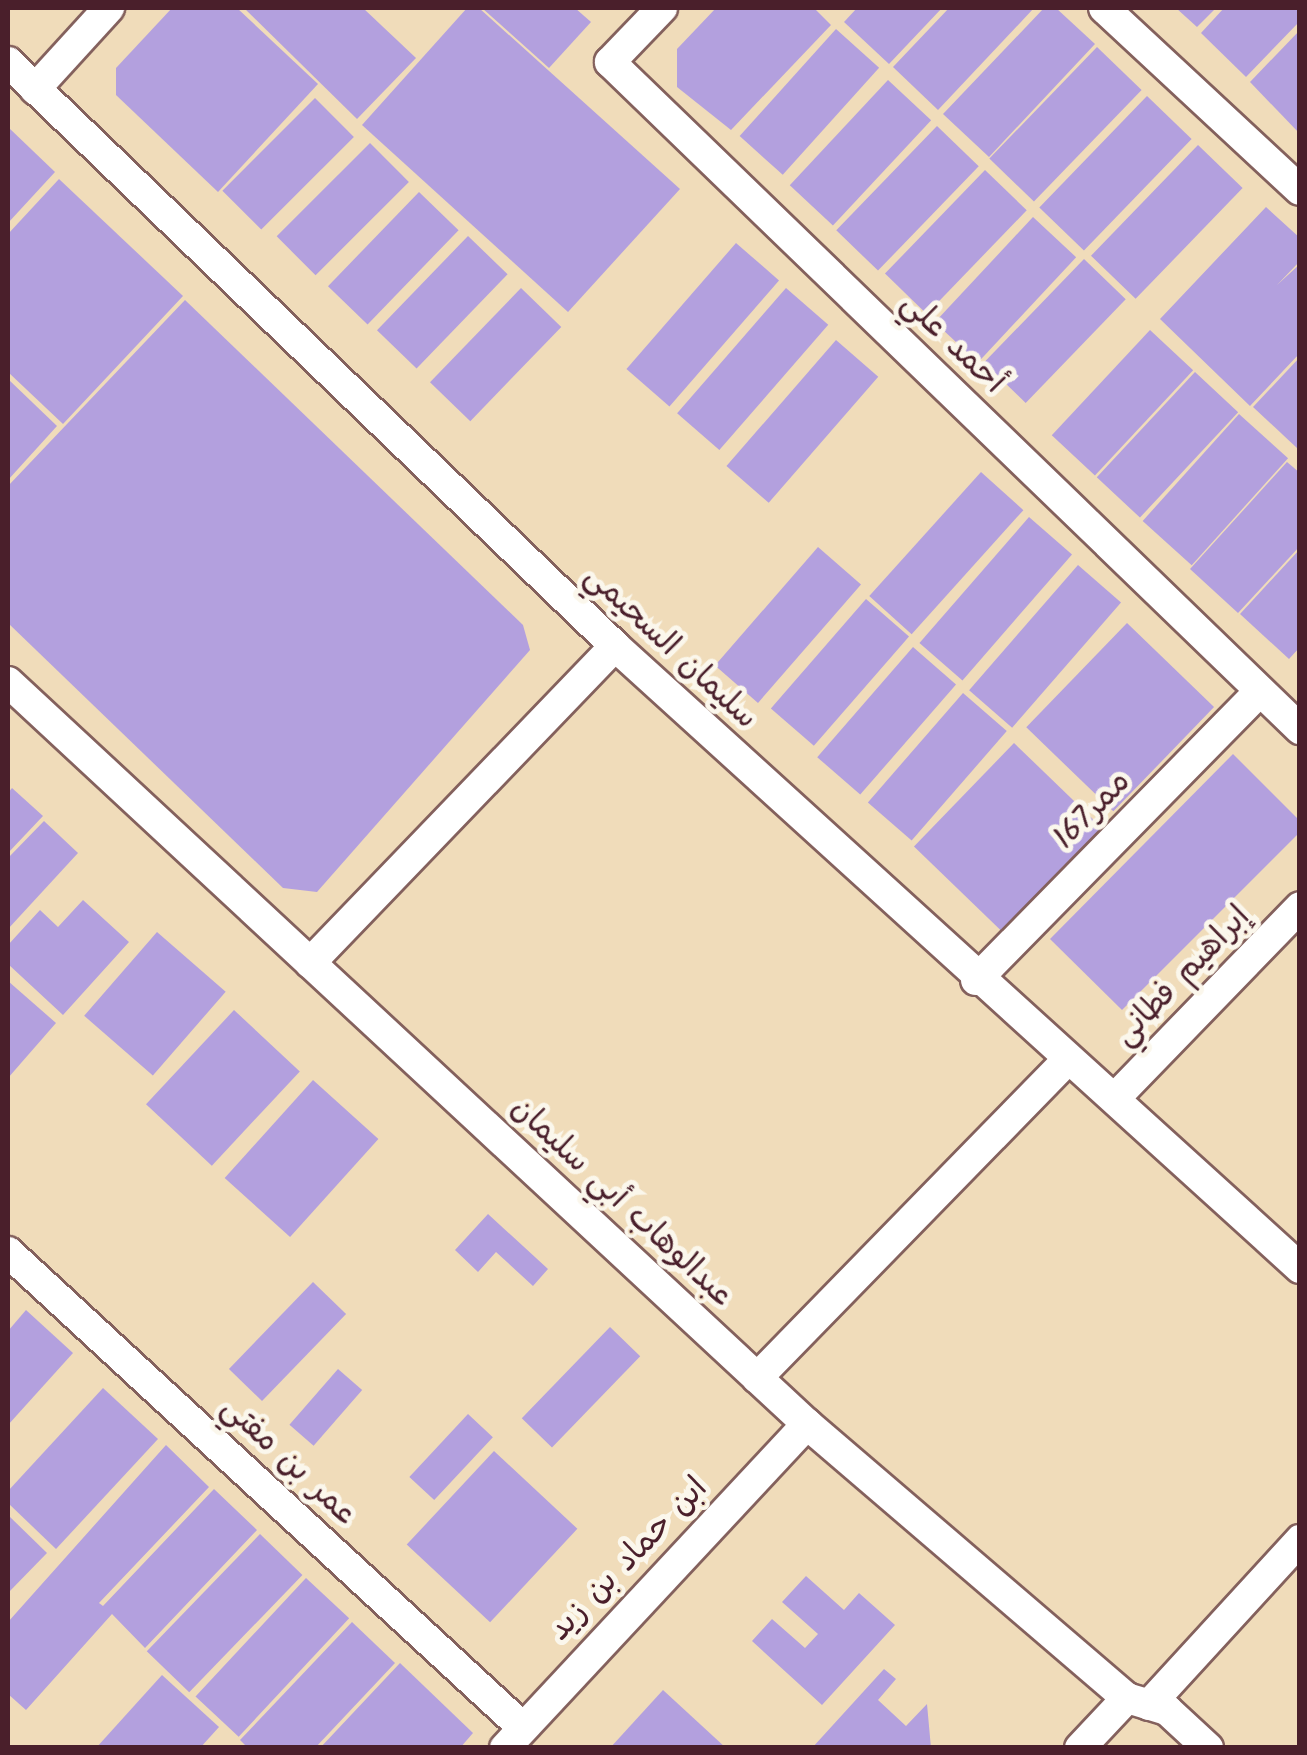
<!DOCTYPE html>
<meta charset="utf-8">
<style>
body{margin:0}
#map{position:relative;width:1307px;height:1755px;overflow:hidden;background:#f0dcba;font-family:Kalam,"Playpen Sans Arabic",sans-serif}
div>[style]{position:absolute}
.building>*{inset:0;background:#b3a0de;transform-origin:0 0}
.roads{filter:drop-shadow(2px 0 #84615d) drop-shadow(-2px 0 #84615d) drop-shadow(0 2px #84615d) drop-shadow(0 -2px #84615d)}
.minor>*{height:30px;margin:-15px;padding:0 15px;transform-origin:15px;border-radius:15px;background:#fff}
span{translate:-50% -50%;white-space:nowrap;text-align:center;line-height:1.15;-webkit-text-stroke:10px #fbf7ec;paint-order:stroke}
.street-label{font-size:32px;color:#4a1f2b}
.frame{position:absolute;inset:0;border:10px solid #4a1f2b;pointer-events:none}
</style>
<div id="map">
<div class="building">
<div style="clip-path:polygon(172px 8px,237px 8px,318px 84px,218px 192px,116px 95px,116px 68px)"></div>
<div style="clip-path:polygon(244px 8px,363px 8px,416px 58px,357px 119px)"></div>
<div style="clip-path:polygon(467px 8px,479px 8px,680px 189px,568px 312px,362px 125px)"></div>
<div style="clip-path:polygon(482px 8px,575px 8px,591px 22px,549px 68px)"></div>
<div style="clip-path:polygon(716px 8px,814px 8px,831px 25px,731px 130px,677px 87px,677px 49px)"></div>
<div style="clip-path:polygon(857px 8px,942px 8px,889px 64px,844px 22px)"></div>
<div style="clip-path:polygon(949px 8px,1034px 8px,938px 110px,893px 67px)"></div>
<div style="clip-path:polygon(1044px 8px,1056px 8px,1095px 44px,989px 157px,943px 114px)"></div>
<div style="clip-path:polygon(1176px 8px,1216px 8px,1197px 27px)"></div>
<div style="clip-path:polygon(1224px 8px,1300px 8px,1300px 21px,1246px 77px,1201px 33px)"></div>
<div style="left:836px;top:29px;width:58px;height:144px;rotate:42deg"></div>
<div style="clip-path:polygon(1300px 30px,1300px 134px,1250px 82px)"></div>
<div style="left:1097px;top:47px;width:62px;height:155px;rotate:44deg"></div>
<div style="left:888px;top:80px;width:59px;height:144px;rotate:43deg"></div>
<div style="left:1147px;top:96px;width:62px;height:155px;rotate:44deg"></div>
<div style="left:315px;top:98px;width:55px;height:131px;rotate:45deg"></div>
<div style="left:937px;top:126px;width:58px;height:145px;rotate:44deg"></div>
<div style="clip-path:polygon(8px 127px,55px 172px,8px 223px)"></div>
<div style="left:370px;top:143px;width:55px;height:132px;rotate:45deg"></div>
<div style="left:1198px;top:145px;width:62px;height:154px;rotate:44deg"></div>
<div style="left:985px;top:170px;width:58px;height:144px;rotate:44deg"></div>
<div style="clip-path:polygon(59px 179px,183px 296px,63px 424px,8px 372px,8px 234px)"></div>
<div style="left:419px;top:192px;width:55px;height:131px;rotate:44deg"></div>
<div style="clip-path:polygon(1266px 207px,1300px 238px,1300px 261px,1277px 285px,1300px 264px,1300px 353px,1250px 406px,1160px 319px)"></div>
<div style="left:1033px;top:217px;width:59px;height:144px;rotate:43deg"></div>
<div style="left:468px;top:236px;width:55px;height:131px;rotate:44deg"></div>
<div style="left:736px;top:243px;width:57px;height:167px;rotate:41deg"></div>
<div style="left:1084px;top:259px;width:58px;height:144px;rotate:44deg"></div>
<div style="left:521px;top:288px;width:56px;height:131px;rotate:44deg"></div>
<div style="left:786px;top:288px;width:56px;height:166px;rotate:41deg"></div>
<div style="clip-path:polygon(185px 300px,523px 625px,530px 650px,317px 892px,283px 888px,8px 623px,8px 486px)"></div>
<div style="left:1150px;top:330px;width:59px;height:144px;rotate:43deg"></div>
<div style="left:836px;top:340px;width:56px;height:167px;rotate:41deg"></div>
<div style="clip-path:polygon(1300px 357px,1300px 447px,1298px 449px,1253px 407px)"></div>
<div style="left:1195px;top:372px;width:59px;height:144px;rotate:43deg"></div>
<div style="clip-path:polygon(8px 379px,57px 426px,8px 480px)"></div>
<div style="left:1239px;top:414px;width:66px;height:144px;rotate:42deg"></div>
<div style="clip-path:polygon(1287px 462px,1300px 473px,1300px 546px,1238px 613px,1190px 569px)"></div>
<div style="left:981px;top:472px;width:57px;height:167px;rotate:42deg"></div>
<div style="left:1029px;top:517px;width:57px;height:167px;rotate:41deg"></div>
<div style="left:818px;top:547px;width:57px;height:157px;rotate:41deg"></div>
<div style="clip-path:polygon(1300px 549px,1300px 647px,1289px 659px,1240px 614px)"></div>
<div style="left:1078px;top:565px;width:57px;height:166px;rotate:41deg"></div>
<div style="left:866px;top:599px;width:57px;height:145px;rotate:41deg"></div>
<div style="left:1127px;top:623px;width:121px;height:145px;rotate:44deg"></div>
<div style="left:913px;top:647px;width:57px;height:146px;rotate:41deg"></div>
<div style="left:963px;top:693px;width:58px;height:145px;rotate:41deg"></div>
<div style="left:1014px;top:743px;width:122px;height:144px;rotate:44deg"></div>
<div style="clip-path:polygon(1233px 754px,1300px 821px,1300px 832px,1122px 1010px,1050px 939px)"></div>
<div style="clip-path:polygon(12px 788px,43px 816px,8px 853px,8px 793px)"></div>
<div style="clip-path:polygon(44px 821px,78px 853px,8px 929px,8px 858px)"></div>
<div style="clip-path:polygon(83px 900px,129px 942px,63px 1015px,8px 964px,8px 945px,40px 910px,58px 927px)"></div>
<div style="left:157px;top:932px;width:91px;height:111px;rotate:41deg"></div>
<div style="clip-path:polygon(8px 981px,56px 1023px,8px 1078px)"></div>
<div style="left:234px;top:1010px;width:90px;height:129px;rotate:43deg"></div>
<div style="left:313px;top:1080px;width:88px;height:132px;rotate:42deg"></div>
<div style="clip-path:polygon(488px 1214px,548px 1269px,533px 1286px,496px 1252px,478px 1272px,455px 1250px)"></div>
<div style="left:313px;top:1282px;width:46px;height:121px;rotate:44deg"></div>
<div style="clip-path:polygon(26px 1310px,73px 1353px,8px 1425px,8px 1331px)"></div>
<div style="left:610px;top:1327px;width:42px;height:127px;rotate:44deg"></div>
<div style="left:338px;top:1369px;width:32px;height:74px;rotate:41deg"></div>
<div style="clip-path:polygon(103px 1388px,158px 1439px,56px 1549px,8px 1503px,8px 1491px)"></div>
<div style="left:468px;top:1414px;width:34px;height:86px;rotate:43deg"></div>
<div style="clip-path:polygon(166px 1445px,209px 1487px,99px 1603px,103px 1606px,214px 1489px,257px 1530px,145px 1648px,112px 1614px,26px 1710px,8px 1694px,8px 1622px)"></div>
<div style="left:494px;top:1451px;width:114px;height:128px;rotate:43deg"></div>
<div style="clip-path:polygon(8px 1515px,47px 1553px,8px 1593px)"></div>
<div style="left:260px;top:1534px;width:59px;height:163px;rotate:44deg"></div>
<div style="clip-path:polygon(806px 1576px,844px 1610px,859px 1593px,895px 1625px,822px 1705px,752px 1641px,772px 1619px,805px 1648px,818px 1634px,782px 1602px)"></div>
<div style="left:306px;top:1578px;width:59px;height:162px;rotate:43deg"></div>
<div style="clip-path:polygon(352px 1622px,395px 1663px,315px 1748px,248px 1748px,240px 1740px)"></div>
<div style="clip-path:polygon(400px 1663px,473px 1733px,460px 1748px,320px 1748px)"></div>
<div style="clip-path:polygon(884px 1669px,896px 1679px,878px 1700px,906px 1726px,927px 1704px,931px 1748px,812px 1748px)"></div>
<div style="clip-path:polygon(162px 1675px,219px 1727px,200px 1748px,96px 1748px)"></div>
<div style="clip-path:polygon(663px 1690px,726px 1748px,610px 1748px)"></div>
</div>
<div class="roads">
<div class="minor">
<div style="left:662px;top:8px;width:75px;rotate:133.9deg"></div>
<div style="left:610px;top:62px;width:960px;rotate:44.03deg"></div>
<div style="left:1104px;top:8px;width:267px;rotate:42.9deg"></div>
<div style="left:8px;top:62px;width:842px;rotate:43.89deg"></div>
<div style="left:615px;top:646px;width:925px;rotate:42.24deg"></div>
<div style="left:35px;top:89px;width:110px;rotate:-47.6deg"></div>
<div style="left:8px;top:682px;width:1090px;rotate:42.88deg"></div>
<div style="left:807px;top:1424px;width:421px;rotate:40.6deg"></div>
<div style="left:1127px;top:1698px;width:42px;rotate:16.7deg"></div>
<div style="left:1167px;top:1710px;width:56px;rotate:42.8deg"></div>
<div style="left:310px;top:963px;width:440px;rotate:-46.1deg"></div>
<div style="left:976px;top:980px;width:405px;rotate:-45.5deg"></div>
<div style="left:1117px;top:1096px;width:263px;rotate:-45.9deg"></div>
<div style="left:8px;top:1252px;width:697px;rotate:42.73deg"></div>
<div style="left:757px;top:1378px;width:441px;rotate:-45.7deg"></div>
<div style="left:1149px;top:1705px;width:224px;rotate:-47.5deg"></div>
<div style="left:505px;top:1748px;width:443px;rotate:-47deg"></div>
<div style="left:1080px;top:1748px;width:69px;rotate:-46.8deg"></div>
</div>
</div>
<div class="street-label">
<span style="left:952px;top:344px;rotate:44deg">أحمد علي</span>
<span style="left:670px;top:648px;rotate:43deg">سليمان السحيمي</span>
<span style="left:1093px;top:811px;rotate:-46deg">ممر167</span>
<span style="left:1183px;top:977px;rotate:-46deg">إبراهيم فطاني</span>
<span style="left:621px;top:1203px;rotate:43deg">عبدالوهاب أبي سليمان</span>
<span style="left:288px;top:1462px;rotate:43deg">عمر بن مفتي</span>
<span style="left:629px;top:1560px;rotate:-46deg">ابن حماد بن زيد</span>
</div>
<div class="frame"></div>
</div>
